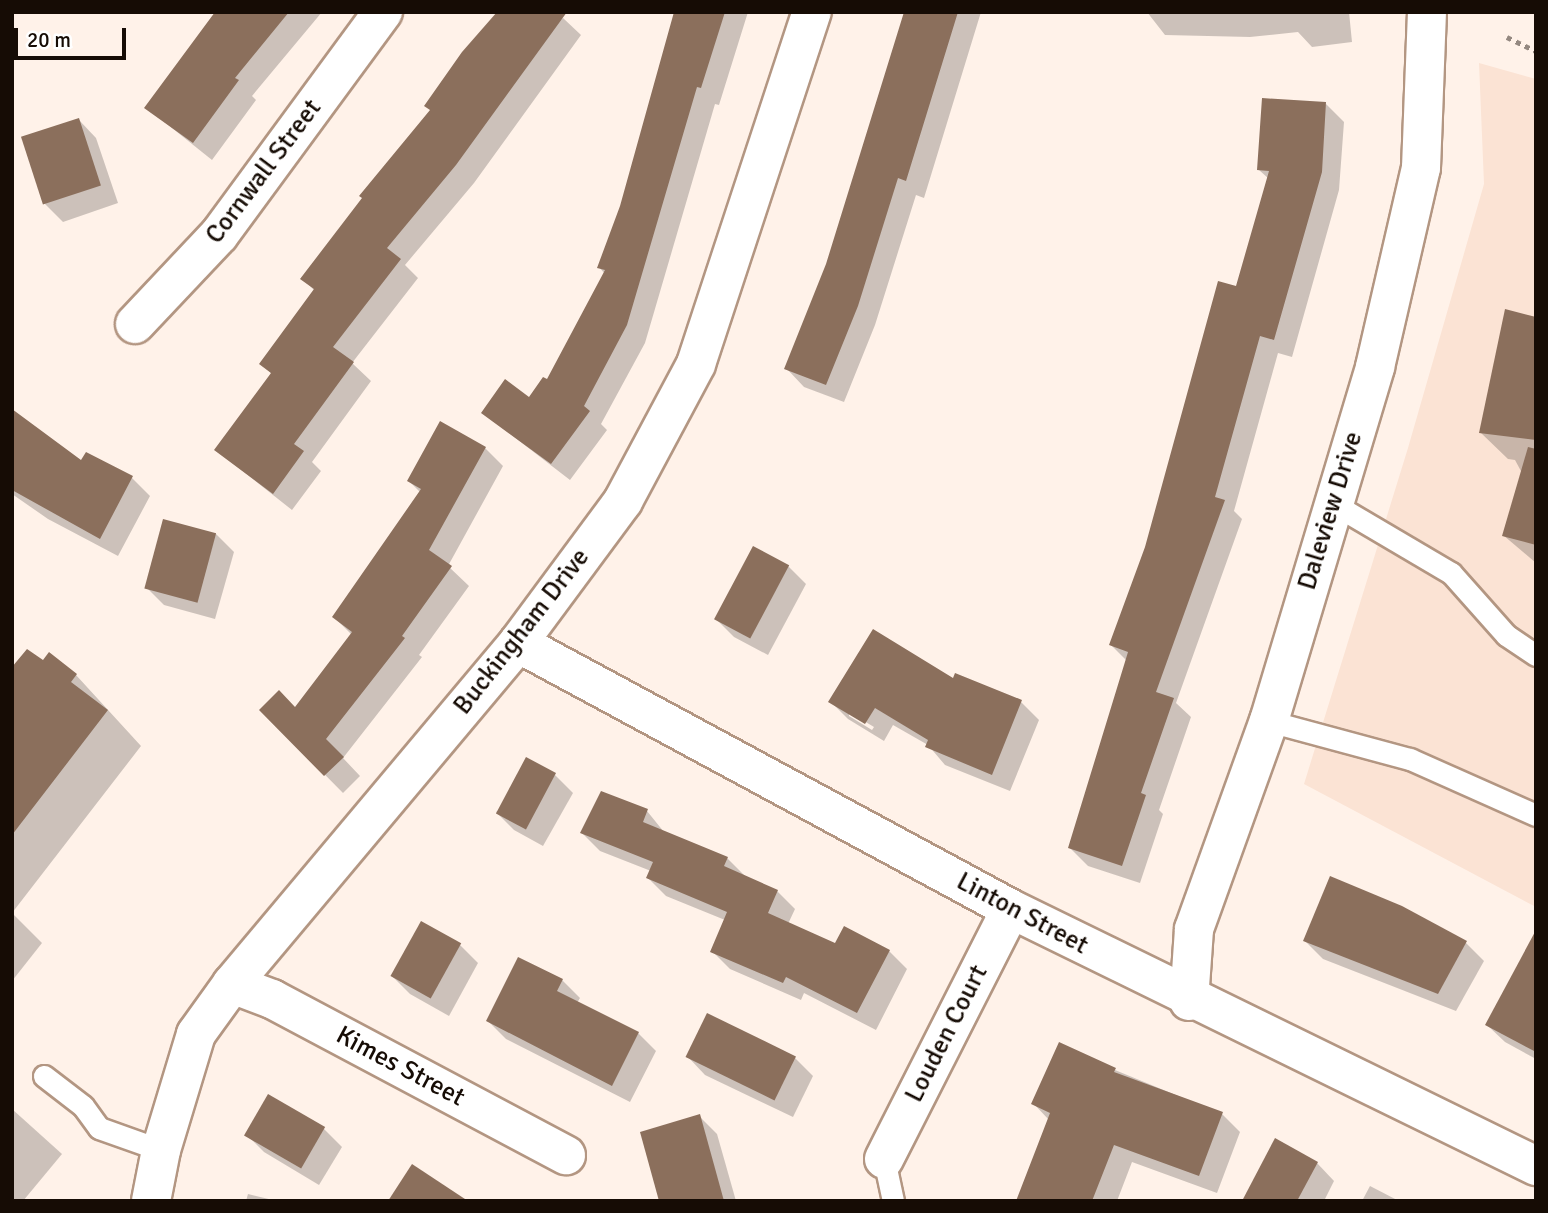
<!DOCTYPE html>
<style>
body{margin:0}
#map{position:relative;width:1548px;height:1213px;overflow:hidden;background:#fff2e9;font-family:Signika,sans-serif}
div>[style]{position:absolute}
.built>*{inset:0;background:#fbe3d4}
.shadow>*{inset:0;background:#0003}
.building>*{inset:0;background:#8b6f5c;transform-origin:0 0}
.path>*{height:4.5px;margin-top:-2.25px;transform-origin:0;background:repeating-linear-gradient(90deg,#948880 0 5px,transparent 0 10px)}
.roads{filter:drop-shadow(2px 0 #b39682) drop-shadow(-2px 0 #b39682) drop-shadow(0 2px #b39682) drop-shadow(0 -2px #b39682)}
.lane>*{height:21px;margin:-10.5px;padding:0 10.5px;transform-origin:10.5px;border-radius:10.5px;background:#fff}
.street>*{height:38px;margin:-19px;padding:0 19px;transform-origin:19px;border-radius:19px;background:#fff}
span{translate:-50% -50%;white-space:nowrap;text-align:center;line-height:1.15;-webkit-text-stroke:6px #fff;paint-order:stroke}
.street-label{font-size:26px;color:#160c05}
.frame{position:absolute;inset:0;border:14px solid #160c05;pointer-events:none}
.scale{position:absolute;left:14px;top:28px;width:112px;height:32px;box-sizing:border-box;border:4px solid #160c05;border-top:0;padding-left:9px;font-size:21px;line-height:24px;white-space:nowrap;color:#160c05;-webkit-text-stroke:5px #fff;paint-order:stroke}
</style>
<div id="map">
<div class="built">
<div style="clip-path:polygon(1479px 63px,1536px 79px,1536px 907px,1304px 784px,1408px 448px,1484px 184px)"></div>
</div>
<div class="shadow">
<div style="clip-path:polygon(220px 12px,322px 12px,252px 96px,256px 100px,212px 160px,147px 108px)"></div>
<div style="clip-path:polygon(676px 12px,748px 12px,719px 105px,715px 104px,645px 343px,601px 424px,607px 430px,570px 480px,483px 413px,529px 399px,547px 382px,605px 274px,599px 267px,622px 206px)"></div>
<div style="clip-path:polygon(906px 12px,981px 12px,924px 198px,916px 195px,875px 325px,844px 402px,804px 387px,787px 369px,827px 265px)"></div>
<div style="clip-path:polygon(1147px 12px,1349px 12px,1352px 42px,1312px 47px,1298px 32px,1250px 37px,1165px 35px)"></div>
<div style="clip-path:polygon(563px 18px,581px 35px,474px 183px,405px 265px,418px 278px,352px 363px,371px 381px,312px 462px,321px 471px,292px 510px,216px 450px,272px 374px,261px 363px,315px 291px,303px 279px,432px 111px)"></div>
<div style="clip-path:polygon(1326px 104px,1344px 122px,1339px 190px,1292px 357px,1278px 353px,1234px 511px,1242px 519px,1176px 703px,1191px 717px,1159px 810px,1163px 814px,1140px 883px,1088px 866px,1070px 848px,1127px 661px,1111px 645px,1237px 288px,1269px 179px,1259px 170px)"></div>
<div style="clip-path:polygon(79px 120px,96px 138px,118px 203px,63px 222px,45px 204px)"></div>
<div style="clip-path:polygon(1536px 319px,1536px 563px,1503px 535px,1522px 473px,1515px 460px,1508px 459px,1481px 433px)"></div>
<div style="clip-path:polygon(12px 411px,82px 462px,132px 478px,150px 496px,118px 556px,48px 519px,12px 494px)"></div>
<div style="clip-path:polygon(441px 424px,485px 448px,503px 466px,448px 566px,469px 586px,419px 655px,422px 657px,343px 758px,360px 776px,343px 793px,261px 710px,296px 709px,352px 635px,334px 617px,420px 492px,409px 481px)"></div>
<div style="clip-path:polygon(216px 534px,234px 552px,215px 619px,164px 605px,146px 587px)"></div>
<div style="clip-path:polygon(788px 566px,806px 584px,768px 655px,734px 637px,716px 619px)"></div>
<div style="clip-path:polygon(50px 655px,76px 675px,141px 746px,12px 913px,12px 670px,43px 663px)"></div>
<div style="clip-path:polygon(evenodd,954px 680px,1021px 702px,1039px 720px,1010px 791px,945px 765px,928px 745px,893px 725px,884px 741px,848px 719px,830px 701px,954px 680px,849px 712px,874px 727px,872px 730px,849px 716px,849px 712px)"></div>
<div style="clip-path:polygon(555px 775px,573px 793px,543px 846px,514px 830px,496px 812px)"></div>
<div style="clip-path:polygon(602px 793px,647px 811px,664px 832px,727px 858px,745px 876px,777px 891px,795px 909px,788px 924px,836px 946px,889px 951px,907px 969px,876px 1030px,804px 993px,801px 1000px,730px 969px,712px 951px,725px 920px,666px 896px,648px 878px,651px 871px,600px 851px,582px 833px)"></div>
<div style="clip-path:polygon(12px 913px,42px 943px,12px 981px)"></div>
<div style="clip-path:polygon(422px 923px,460px 945px,478px 963px,449px 1016px,410px 994px,392px 976px)"></div>
<div style="clip-path:polygon(1305px 941px,1466px 943px,1484px 961px,1456px 1011px,1323px 959px)"></div>
<div style="clip-path:polygon(1536px 973px,1536px 1059px,1505px 1042px,1487px 1025px)"></div>
<div style="clip-path:polygon(562px 980px,580px 998px,577px 1003px,638px 1033px,656px 1051px,630px 1102px,506px 1039px,488px 1021px)"></div>
<div style="clip-path:polygon(688px 1057px,795px 1058px,813px 1076px,793px 1117px,705px 1075px)"></div>
<div style="clip-path:polygon(1115px 1070px,1222px 1114px,1240px 1132px,1217px 1193px,1132px 1162px,1117px 1201px,1018px 1201px,1049px 1120px,1033px 1103px)"></div>
<div style="clip-path:polygon(12px 1109px,62px 1154px,23px 1201px,12px 1201px)"></div>
<div style="clip-path:polygon(699px 1116px,717px 1134px,736px 1201px,661px 1201px)"></div>
<div style="clip-path:polygon(324px 1129px,342px 1147px,319px 1185px,264px 1152px,246px 1134px)"></div>
<div style="clip-path:polygon(1317px 1163px,1334px 1181px,1324px 1201px,1246px 1201px)"></div>
<div style="clip-path:polygon(1370px 1186px,1399px 1201px,1362px 1201px)"></div>
<div style="clip-path:polygon(248px 1194px,277px 1201px,246px 1201px)"></div>
</div>
<div class="building">
<div style="clip-path:polygon(215px 12px,289px 12px,235px 78px,239px 80px,193px 143px,144px 108px)"></div>
<div style="clip-path:polygon(497px 12px,567px 12px,456px 165px,387px 248px,401px 259px,333px 347px,354px 362px,294px 444px,304px 451px,273px 494px,214px 450px,271px 373px,259px 364px,314px 289px,300px 279px,362px 198px,359px 196px,430px 110px,424px 106px,462px 52px)"></div>
<div style="clip-path:polygon(674px 12px,725px 12px,701px 88px,697px 87px,627px 325px,584px 406px,590px 411px,551px 464px,481px 413px,505px 379px,529px 397px,543px 377px,547px 379px,605px 270px,597px 268px,620px 206px)"></div>
<div style="clip-path:polygon(904px 12px,958px 12px,906px 181px,898px 178px,858px 306px,826px 385px,784px 369px,826px 264px)"></div>
<div style="clip-path:polygon(1262px 98px,1326px 102px,1322px 172px,1274px 340px,1260px 336px,1215px 497px,1225px 500px,1156px 692px,1174px 698px,1141px 793px,1146px 795px,1122px 866px,1068px 848px,1128px 652px,1109px 645px,1145px 547px,1218px 281px,1236px 286px,1269px 171px,1257px 170px)"></div>
<div style="left:79px;top:118px;width:71px;height:61px;rotate:72deg"></div>
<div style="clip-path:polygon(1505px 309px,1536px 317px,1536px 440px,1479px 433px)"></div>
<div style="clip-path:polygon(12px 409px,81px 460px,86px 452px,133px 476px,100px 539px,12px 490px)"></div>
<div style="clip-path:polygon(440px 421px,486px 447px,429px 550px,452px 566px,402px 636px,405px 638px,326px 739px,344px 757px,324px 776px,259px 710px,279px 690px,295px 707px,352px 632px,332px 617px,421px 489px,407px 481px)"></div>
<div style="clip-path:polygon(1528px 447px,1536px 449px,1536px 545px,1502px 536px)"></div>
<div style="left:163px;top:519px;width:55px;height:72px;rotate:15deg"></div>
<div style="left:753px;top:546px;width:41px;height:83px;rotate:28deg"></div>
<div style="clip-path:polygon(873px 629px,953px 678px,955px 673px,1022px 700px,992px 775px,925px 747px,928px 740px,875px 708px,865px 724px,828px 702px)"></div>
<div style="clip-path:polygon(27px 649px,43px 660px,49px 652px,77px 674px,71px 682px,108px 710px,12px 835px,12px 667px)"></div>
<div style="left:526px;top:757px;width:34px;height:64px;rotate:28deg"></div>
<div style="clip-path:polygon(601px 791px,648px 809px,643px 822px,728px 857px,724px 866px,778px 890px,768px 913px,835px 943px,844px 926px,890px 950px,857px 1013px,786px 977px,783px 983px,710px 952px,727px 912px,646px 878px,653px 862px,580px 833px)"></div>
<div style="clip-path:polygon(1330px 876px,1402px 906px,1467px 941px,1438px 994px,1303px 941px)"></div>
<div style="left:421px;top:921px;width:46px;height:63px;rotate:29deg"></div>
<div style="clip-path:polygon(1536px 930px,1536px 1052px,1485px 1025px)"></div>
<div style="clip-path:polygon(518px 957px,563px 979px,557px 991px,639px 1032px,612px 1086px,486px 1021px)"></div>
<div style="left:707px;top:1013px;width:99px;height:49px;rotate:26deg"></div>
<div style="clip-path:polygon(1059px 1042px,1116px 1068px,1114px 1072px,1223px 1112px,1199px 1176px,1114px 1145px,1092px 1201px,1016px 1201px,1050px 1113px,1031px 1104px)"></div>
<div style="left:268px;top:1094px;width:66px;height:48px;rotate:30deg"></div>
<div style="clip-path:polygon(700px 1114px,724px 1201px,659px 1201px,640px 1132px)"></div>
<div style="clip-path:polygon(1275px 1138px,1318px 1162px,1297px 1201px,1242px 1201px)"></div>
<div style="clip-path:polygon(412px 1164px,468px 1201px,388px 1201px)"></div>
</div>
<div class="path">
<div style="left:1507px;top:37px;width:32px;rotate:26deg"></div>
</div>
<div class="roads">
<div class="lane">
<div style="left:1332px;top:503px;width:138px;rotate:30.5deg"></div>
<div style="left:1451px;top:573px;width:83px;rotate:48.4deg"></div>
<div style="left:1506px;top:635px;width:36px;rotate:34deg"></div>
<div style="left:1269px;top:721px;width:146px;rotate:15.1deg"></div>
<div style="left:1410px;top:759px;width:138px;rotate:24deg"></div>
<div style="left:44px;top:1076px;width:49px;rotate:37.6deg"></div>
<div style="left:83px;top:1106px;width:27px;rotate:54deg"></div>
<div style="left:99px;top:1128px;width:66px;rotate:19.5deg"></div>
<div style="left:884px;top:1159px;width:43px;rotate:77.9deg"></div>
</div>
<div class="street">
<div style="left:135px;top:324px;width:122px;rotate:-46.7deg"></div>
<div style="left:219px;top:235px;width:277px;rotate:-53.7deg"></div>
<div style="left:518px;top:643px;width:560px;rotate:28.35deg"></div>
<div style="left:1011px;top:909px;width:585px;rotate:26.08deg"></div>
<div style="left:232px;top:984px;width:43px;rotate:20.6deg"></div>
<div style="left:272px;top:999px;width:333px;rotate:28deg"></div>
<div style="left:1189px;top:1001px;width:72px;rotate:-86deg"></div>
<div style="left:1194px;top:929px;width:221px;rotate:-70.2deg"></div>
<div style="left:1269px;top:721px;width:370px;rotate:-73.3deg"></div>
<div style="left:1375px;top:367px;width:204px;rotate:-77deg"></div>
<div style="left:1421px;top:168px;width:156px;rotate:-87.8deg"></div>
<div style="left:884px;top:1159px;width:280px;rotate:-63.1deg"></div>
<div style="left:151px;top:1201px;width:52px;rotate:-78.9deg"></div>
<div style="left:161px;top:1150px;width:121px;rotate:-73.2deg"></div>
<div style="left:196px;top:1034px;width:62px;rotate:-54.2deg"></div>
<div style="left:232px;top:984px;width:445px;rotate:-50deg"></div>
<div style="left:518px;top:643px;width:177px;rotate:-53.5deg"></div>
<div style="left:623px;top:501px;width:155px;rotate:-61.9deg"></div>
<div style="left:696px;top:364px;width:371px;rotate:-71.8deg"></div>
</div>
</div>
<div class="street-label">
<span style="left:264px;top:172px;rotate:-53deg">Cornwall Street</span>
<span style="left:1331px;top:511px;rotate:-73deg">Daleview Drive</span>
<span style="left:522px;top:632px;rotate:-52deg">Buckingham Drive</span>
<span style="left:1022px;top:914px;rotate:28deg">Linton Street</span>
<span style="left:947px;top:1034px;rotate:-63deg">Louden Court</span>
<span style="left:400px;top:1067px;rotate:28deg">Kimes Street</span>
</div>
<div class="frame"></div>
<div class="scale">20 m</div>
</div>
